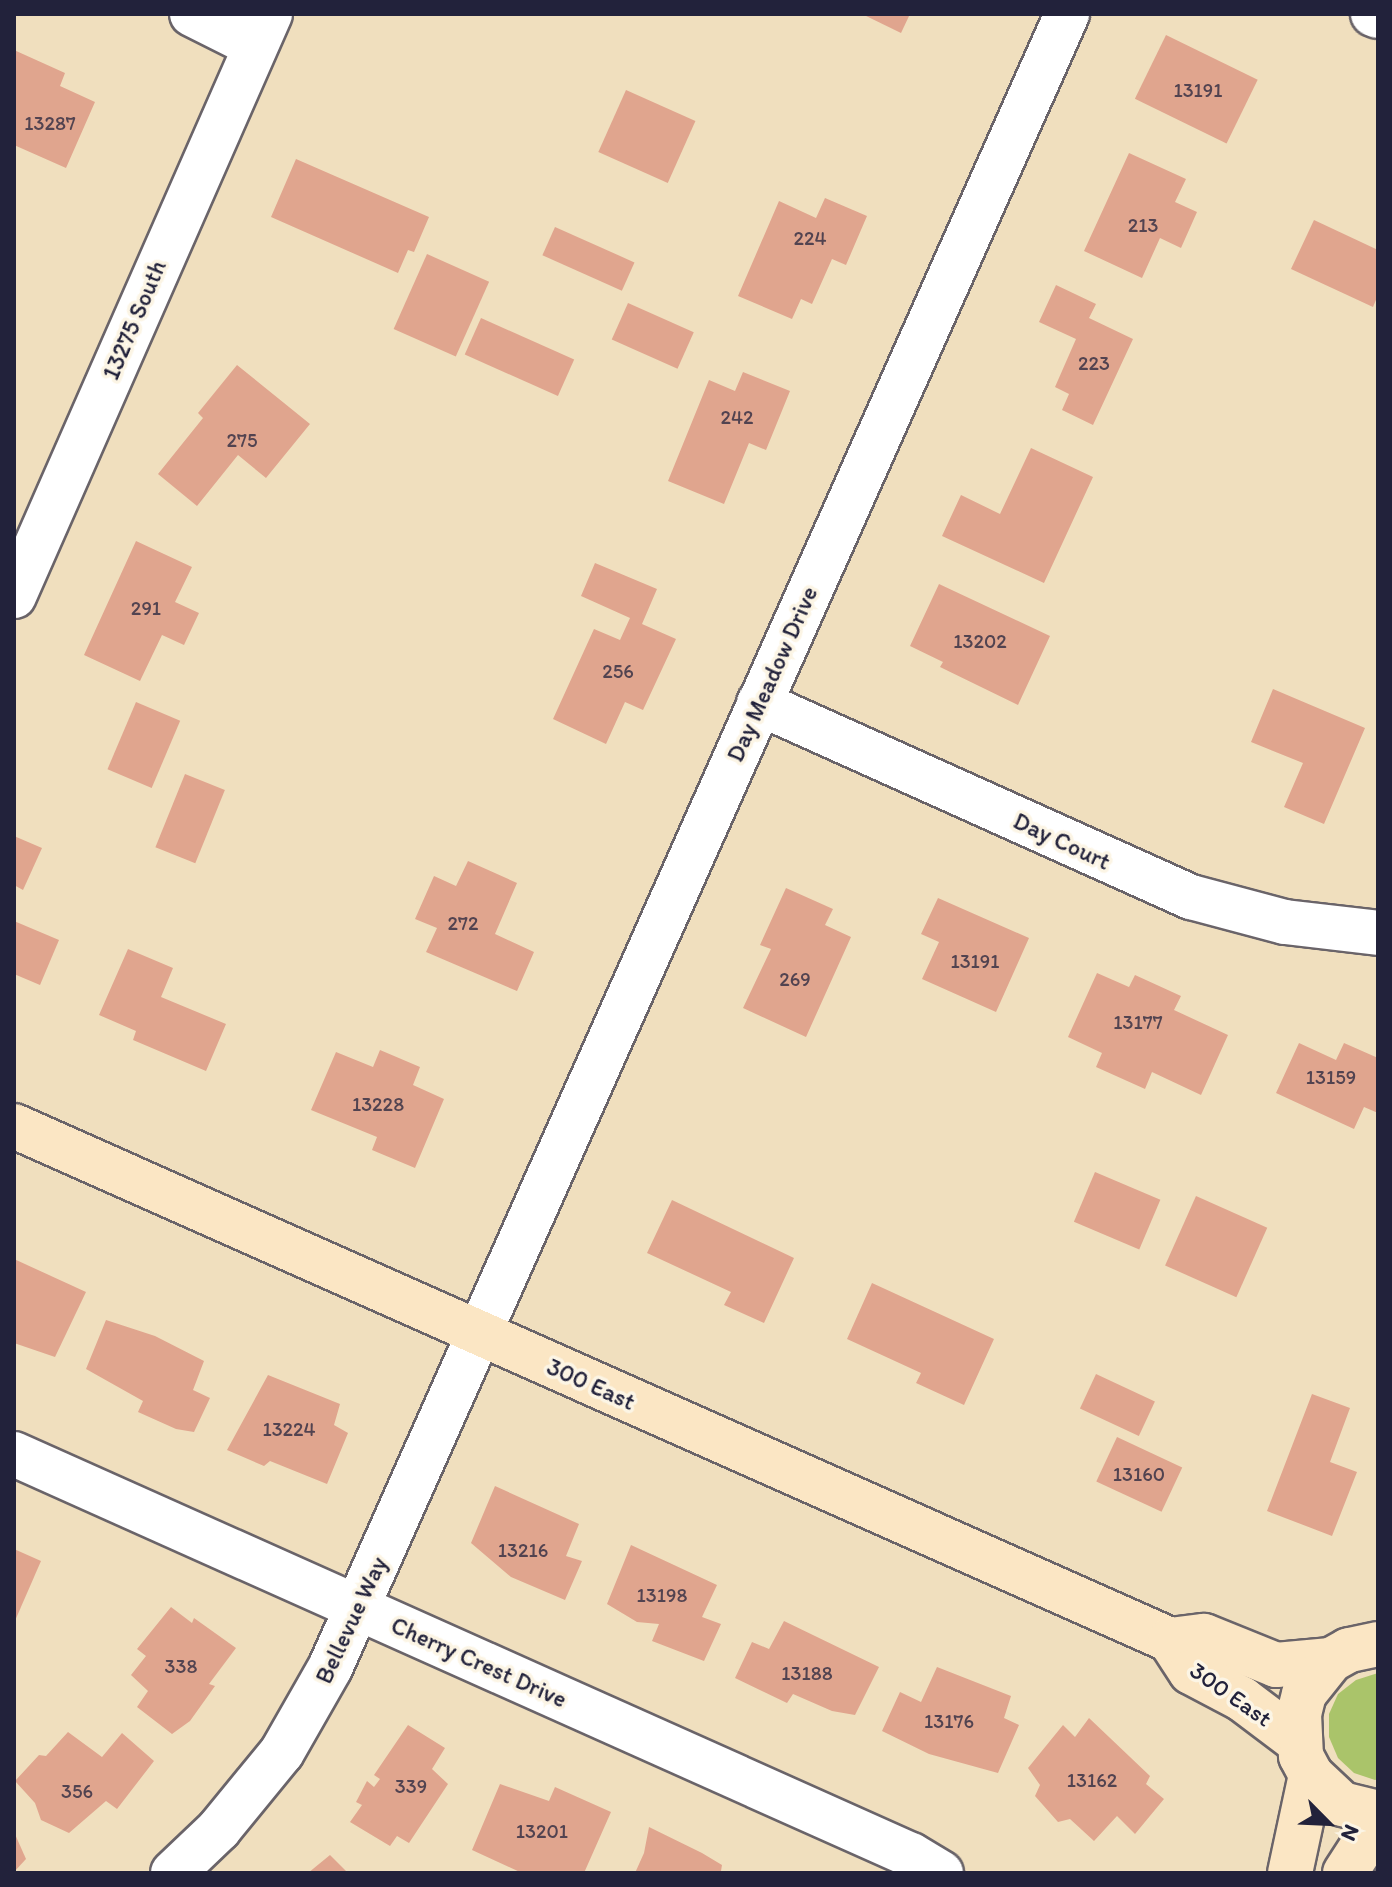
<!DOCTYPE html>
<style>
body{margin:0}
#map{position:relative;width:1392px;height:1887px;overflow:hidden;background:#f0dfbe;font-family:Itim,sans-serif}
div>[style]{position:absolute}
.green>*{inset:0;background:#aac46a}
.building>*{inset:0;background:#e0a58e;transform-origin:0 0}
.roads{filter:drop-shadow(2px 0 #6a6469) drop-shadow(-2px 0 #6a6469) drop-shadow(0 2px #6a6469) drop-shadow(0 -2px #6a6469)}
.street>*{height:44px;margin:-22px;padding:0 22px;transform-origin:22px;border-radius:22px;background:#fff}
.secondary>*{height:44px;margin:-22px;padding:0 22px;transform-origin:22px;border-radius:22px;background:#fbe6c4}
span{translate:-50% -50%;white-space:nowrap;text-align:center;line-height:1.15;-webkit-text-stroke:7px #fcf5e5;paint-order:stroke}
.number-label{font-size:20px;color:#524350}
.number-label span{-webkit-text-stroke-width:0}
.street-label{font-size:24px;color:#22223b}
.frame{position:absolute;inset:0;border:16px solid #22223b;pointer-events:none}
.north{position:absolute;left:1288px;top:1783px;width:80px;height:80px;-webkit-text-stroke:6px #fcf5e5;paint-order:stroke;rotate:114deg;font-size:22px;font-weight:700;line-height:32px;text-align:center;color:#22223b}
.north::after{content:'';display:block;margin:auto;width:28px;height:36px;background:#22223b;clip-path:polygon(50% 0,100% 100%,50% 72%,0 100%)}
</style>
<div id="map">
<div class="green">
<div style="clip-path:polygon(1378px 1673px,1378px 1779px,1375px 1780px,1354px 1773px,1338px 1758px,1329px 1737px,1329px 1714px,1338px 1694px,1356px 1680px)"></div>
</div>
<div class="building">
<div style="clip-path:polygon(862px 14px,910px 14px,901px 33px)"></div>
<div style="left:1166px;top:35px;width:102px;height:71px;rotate:26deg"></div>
<div style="clip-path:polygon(14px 50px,65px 73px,60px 86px,95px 102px,66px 168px,14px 145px)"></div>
<div style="left:626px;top:90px;width:76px;height:68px;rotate:24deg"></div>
<div style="clip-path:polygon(1129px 153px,1186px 179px,1175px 202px,1197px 212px,1181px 248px,1160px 238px,1142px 278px,1084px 251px)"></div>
<div style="clip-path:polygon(296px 159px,429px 217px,414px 252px,408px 250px,398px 273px,271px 217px)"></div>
<div style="clip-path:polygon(825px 198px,867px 216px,846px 265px,832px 259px,812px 304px,801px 299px,792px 319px,738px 296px,779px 201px,816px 218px)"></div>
<div style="clip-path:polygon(1314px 220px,1378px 250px,1378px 295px,1373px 307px,1291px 269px)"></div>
<div style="left:555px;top:227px;width:87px;height:31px;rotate:24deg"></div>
<div style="left:427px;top:254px;width:68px;height:82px;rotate:24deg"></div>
<div style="clip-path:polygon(1056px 285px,1096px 304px,1089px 318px,1133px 339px,1093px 425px,1062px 410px,1069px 394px,1055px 387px,1076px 339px,1039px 322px)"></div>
<div style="left:628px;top:303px;width:72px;height:40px;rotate:24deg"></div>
<div style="left:481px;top:318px;width:102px;height:40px;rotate:24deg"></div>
<div style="clip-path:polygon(237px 365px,310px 424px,266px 478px,238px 455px,197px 506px,158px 474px,203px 418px,198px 413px)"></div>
<div style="clip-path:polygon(743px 372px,790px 391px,766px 450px,749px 443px,724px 504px,668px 481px,709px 380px,735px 391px)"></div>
<div style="clip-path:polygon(1031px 448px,1093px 477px,1044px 583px,942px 536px,961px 495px,1000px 514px)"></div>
<div style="clip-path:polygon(136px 541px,192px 567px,175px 602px,199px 613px,184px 645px,162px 635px,140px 681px,84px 655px)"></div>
<div style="clip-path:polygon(595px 563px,657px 589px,642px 624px,676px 639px,643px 710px,625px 702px,606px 744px,553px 719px,594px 629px,620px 640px,630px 618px,581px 596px)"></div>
<div style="clip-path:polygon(939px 584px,1050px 636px,1018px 705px,940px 667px,943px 662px,910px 646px)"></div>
<div style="clip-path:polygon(1273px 689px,1365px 728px,1324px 824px,1284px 807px,1303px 763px,1251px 742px)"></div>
<div style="left:136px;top:702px;width:48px;height:73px;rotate:23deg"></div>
<div style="left:185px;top:774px;width:43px;height:79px;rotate:22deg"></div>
<div style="clip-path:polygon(14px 836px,42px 848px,23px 890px,14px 885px)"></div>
<div style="clip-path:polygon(468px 861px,517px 883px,495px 934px,534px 952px,517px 991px,426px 952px,437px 928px,415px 919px,434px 876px,456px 886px)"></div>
<div style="clip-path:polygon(786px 888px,833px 909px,825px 925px,851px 937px,806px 1037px,743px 1008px,771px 949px,760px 945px)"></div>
<div style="clip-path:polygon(938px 898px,1029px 938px,996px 1012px,922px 979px,939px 942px,921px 934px)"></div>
<div style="clip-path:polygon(14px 921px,59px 940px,40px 985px,14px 974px)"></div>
<div style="clip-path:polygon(128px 949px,173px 968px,161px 997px,226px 1024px,206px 1071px,133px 1040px,136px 1031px,99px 1015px)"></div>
<div style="clip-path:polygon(1097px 973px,1129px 987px,1135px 975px,1181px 996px,1174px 1010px,1228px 1035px,1201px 1095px,1152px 1072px,1145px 1089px,1096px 1067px,1102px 1053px,1068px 1037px)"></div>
<div style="clip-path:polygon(1299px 1043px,1336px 1060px,1344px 1043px,1378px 1058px,1378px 1113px,1364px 1107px,1354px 1129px,1276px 1093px)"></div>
<div style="clip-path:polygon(380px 1050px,420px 1067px,413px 1085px,444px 1099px,415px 1168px,372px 1150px,377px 1137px,311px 1110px,336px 1052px,373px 1067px)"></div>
<div style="left:1095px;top:1172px;width:71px;height:54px;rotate:23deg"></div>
<div style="left:1196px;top:1196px;width:78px;height:76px;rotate:24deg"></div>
<div style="clip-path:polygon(672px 1200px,794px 1258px,764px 1323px,724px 1305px,731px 1292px,647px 1253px)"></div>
<div style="clip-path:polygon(14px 1259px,86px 1292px,55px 1357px,14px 1343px)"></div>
<div style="clip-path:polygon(872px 1283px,994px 1339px,964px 1405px,916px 1383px,921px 1373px,847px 1339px)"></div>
<div style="clip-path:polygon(106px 1320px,155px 1336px,204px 1361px,193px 1390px,210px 1398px,194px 1432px,176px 1429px,138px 1412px,143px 1401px,86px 1369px)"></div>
<div style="left:1096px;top:1374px;width:65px;height:38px;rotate:25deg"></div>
<div style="clip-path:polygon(268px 1375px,340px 1404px,334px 1425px,348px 1433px,327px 1484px,270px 1461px,264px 1466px,227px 1450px)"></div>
<div style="clip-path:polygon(1312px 1394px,1350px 1408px,1330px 1462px,1357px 1472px,1332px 1536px,1267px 1511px)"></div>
<div style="left:1117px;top:1437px;width:72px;height:49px;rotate:25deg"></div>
<div style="clip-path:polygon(495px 1486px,579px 1524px,566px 1556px,582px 1561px,565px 1600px,511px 1577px,471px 1543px)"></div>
<div style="clip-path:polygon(631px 1545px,717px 1585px,702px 1617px,721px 1624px,704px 1661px,652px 1641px,659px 1624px,637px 1622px,607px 1604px)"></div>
<div style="clip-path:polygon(14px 1549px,41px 1561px,14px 1623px)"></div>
<div style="clip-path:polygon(171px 1607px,192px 1623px,194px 1618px,236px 1648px,209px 1684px,215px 1686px,190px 1721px,172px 1734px,137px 1707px,148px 1691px,131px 1675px,146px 1656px,137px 1649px)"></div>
<div style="clip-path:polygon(784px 1621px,879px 1667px,855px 1715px,832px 1711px,793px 1694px,787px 1703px,735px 1678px,752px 1642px,769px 1649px)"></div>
<div style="clip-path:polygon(937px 1667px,1011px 1696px,1004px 1718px,1019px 1725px,998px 1773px,929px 1754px,882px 1731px,900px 1692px,921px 1702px)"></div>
<div style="clip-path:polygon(1089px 1718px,1150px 1776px,1146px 1784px,1164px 1799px,1135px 1834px,1117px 1816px,1094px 1841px,1070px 1819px,1058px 1822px,1035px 1796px,1040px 1785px,1028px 1768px,1063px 1725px,1075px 1737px)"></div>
<div style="clip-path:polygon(408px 1725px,445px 1748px,432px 1769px,448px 1784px,409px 1843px,397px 1836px,390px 1846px,350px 1822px,362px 1805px,356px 1802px,367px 1781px,374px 1787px,380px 1779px,374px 1775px)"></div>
<div style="clip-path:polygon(68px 1732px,102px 1757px,122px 1733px,154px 1761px,117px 1809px,106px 1801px,69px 1833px,41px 1820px,35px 1803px,15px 1781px,39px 1755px,46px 1756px)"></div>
<div style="clip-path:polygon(500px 1784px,549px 1801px,555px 1787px,611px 1812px,584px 1873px,522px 1873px,472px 1850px)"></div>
<div style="clip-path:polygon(649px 1827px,702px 1853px,722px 1865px,721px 1871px,726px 1873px,635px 1873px,644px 1853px)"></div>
<div style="clip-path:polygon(14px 1832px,26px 1859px,14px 1872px)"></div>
<div style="clip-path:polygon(330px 1855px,348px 1873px,308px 1873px)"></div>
</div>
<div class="roads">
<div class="street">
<div style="left:192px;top:14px;width:69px;rotate:26.6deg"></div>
<div style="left:1373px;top:14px;width:5px;rotate:22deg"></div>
<div style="left:14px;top:596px;width:636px;rotate:-66.26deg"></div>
<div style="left:759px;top:703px;width:474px;rotate:24.2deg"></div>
<div style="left:1191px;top:897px;width:97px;rotate:14.9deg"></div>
<div style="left:1285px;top:922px;width:94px;rotate:6.7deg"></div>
<div style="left:14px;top:1454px;width:983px;rotate:24.09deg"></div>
<div style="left:911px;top:1855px;width:35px;rotate:31deg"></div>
<div style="left:173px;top:1873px;width:64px;rotate:-43.7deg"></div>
<div style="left:219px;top:1829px;width:99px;rotate:-50.7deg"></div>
<div style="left:282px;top:1752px;width:97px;rotate:-60.3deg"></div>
<div style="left:330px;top:1668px;width:1811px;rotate:-65.98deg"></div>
</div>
<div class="secondary">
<div style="left:14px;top:1126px;width:1265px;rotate:23.97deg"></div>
<div style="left:1170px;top:1640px;width:34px;rotate:-7deg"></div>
<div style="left:1204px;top:1636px;width:78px;rotate:21.9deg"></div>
<div style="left:1276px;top:1665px;width:55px;rotate:-5.2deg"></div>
<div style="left:1170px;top:1640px;width:38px;rotate:57deg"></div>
<div style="left:1191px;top:1672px;width:58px;rotate:27.9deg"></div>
<div style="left:1242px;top:1699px;width:71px;rotate:37deg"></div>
<div style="left:1378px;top:1644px;width:30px;rotate:168deg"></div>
<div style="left:1349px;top:1650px;width:21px;rotate:151deg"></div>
<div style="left:1331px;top:1660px;width:43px;rotate:128.5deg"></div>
<div style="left:1304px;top:1694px;width:21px;rotate:104deg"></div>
<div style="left:1299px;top:1714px;width:42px;rotate:87.3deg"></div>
<div style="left:1301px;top:1756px;width:21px;rotate:62deg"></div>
<div style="left:1311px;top:1775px;width:42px;rotate:43.1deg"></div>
<div style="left:1342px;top:1804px;width:37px;rotate:14deg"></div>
<div style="left:1290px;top:1873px;width:100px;rotate:-77.9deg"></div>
<div style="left:1345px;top:1873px;width:61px;rotate:-57.1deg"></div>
</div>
</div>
<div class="number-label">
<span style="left:1198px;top:90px">13191</span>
<span style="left:50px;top:123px">13287</span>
<span style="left:1143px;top:225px">213</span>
<span style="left:810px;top:238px">224</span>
<span style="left:1094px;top:363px">223</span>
<span style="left:737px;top:417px">242</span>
<span style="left:242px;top:440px">275</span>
<span style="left:146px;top:608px">291</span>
<span style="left:980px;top:641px">13202</span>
<span style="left:618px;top:671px">256</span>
<span style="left:463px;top:923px">272</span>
<span style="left:975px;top:961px">13191</span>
<span style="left:795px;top:979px">269</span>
<span style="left:1138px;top:1022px">13177</span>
<span style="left:1331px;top:1077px">13159</span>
<span style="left:378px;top:1104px">13228</span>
<span style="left:289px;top:1429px">13224</span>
<span style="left:1139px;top:1474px">13160</span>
<span style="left:523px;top:1550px">13216</span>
<span style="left:662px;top:1595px">13198</span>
<span style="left:181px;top:1666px">338</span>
<span style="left:807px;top:1673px">13188</span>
<span style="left:949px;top:1721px">13176</span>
<span style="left:1092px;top:1780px">13162</span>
<span style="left:411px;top:1786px">339</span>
<span style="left:77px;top:1791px">356</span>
<span style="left:542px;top:1831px">13201</span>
</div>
<div class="street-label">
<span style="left:134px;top:320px;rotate:-67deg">13275 South</span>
<span style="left:772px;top:674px;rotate:-66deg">Day Meadow Drive</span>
<span style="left:1062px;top:841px;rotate:25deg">Day Court</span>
<span style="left:591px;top:1384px;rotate:24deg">300 East</span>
<span style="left:351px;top:1620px;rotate:-65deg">Bellevue Way</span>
<span style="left:479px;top:1662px;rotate:24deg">Cherry Crest Drive</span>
<span style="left:1231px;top:1694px;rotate:35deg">300 East</span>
</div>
<div class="frame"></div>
<div class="north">N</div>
</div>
